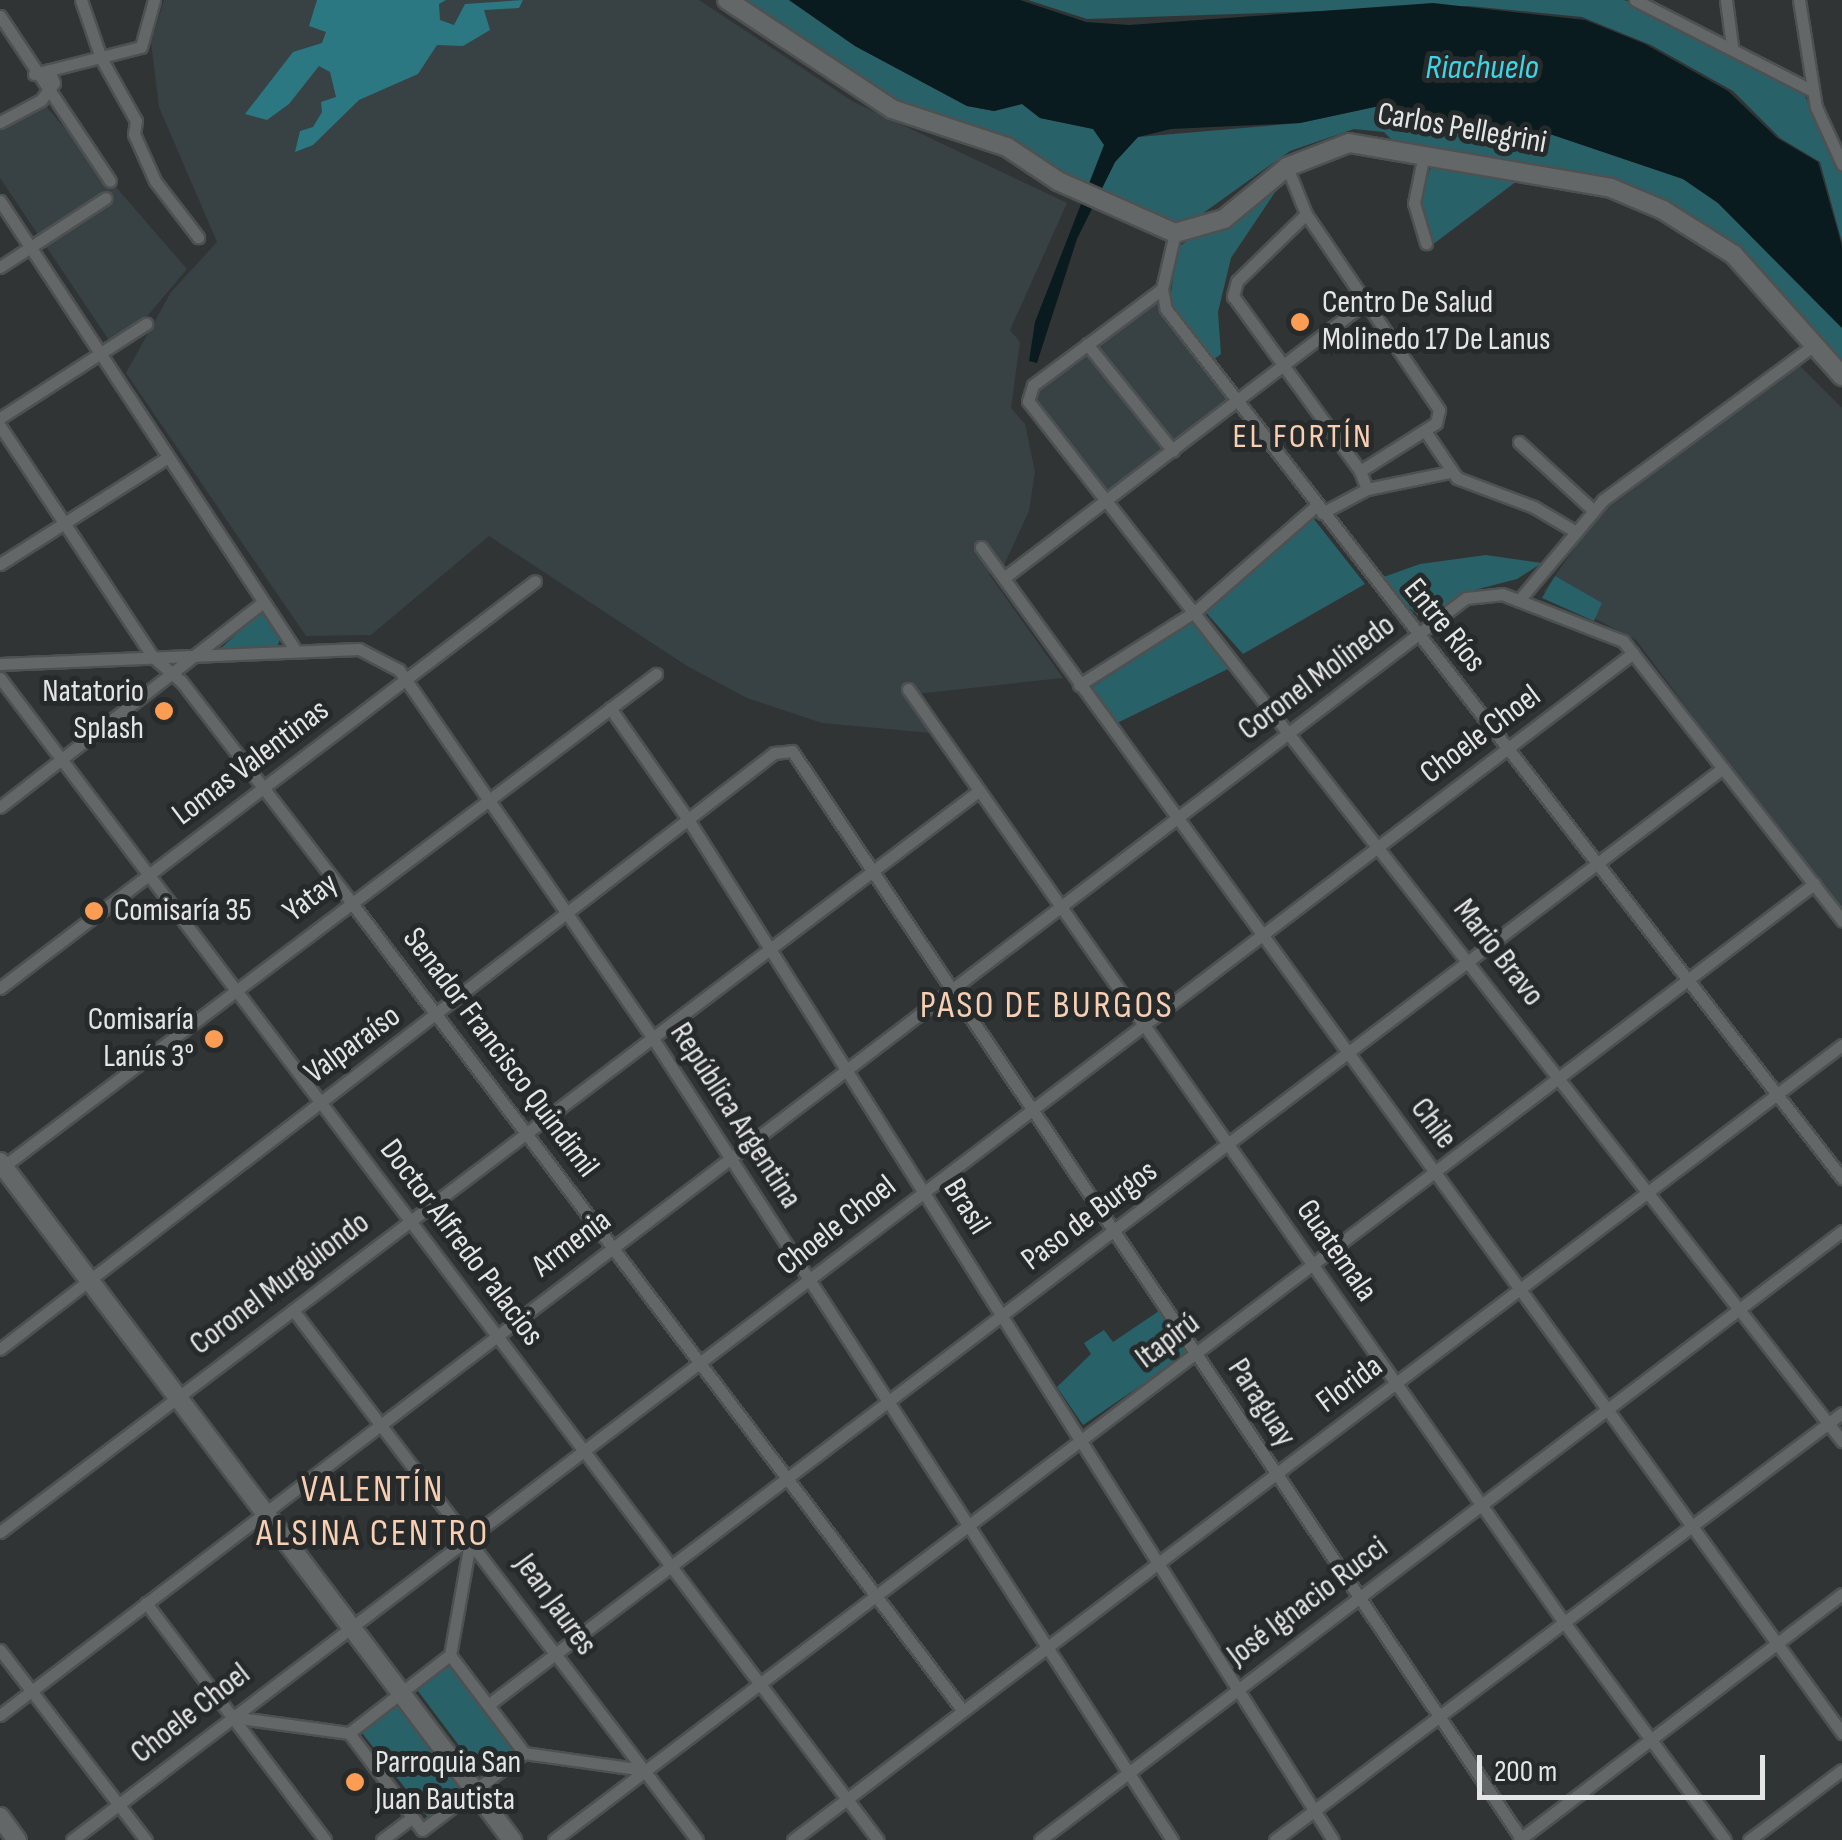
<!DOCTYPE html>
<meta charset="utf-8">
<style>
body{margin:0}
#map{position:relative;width:1842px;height:1840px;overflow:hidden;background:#313435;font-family:"Sofia Sans Condensed",sans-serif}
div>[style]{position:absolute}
.built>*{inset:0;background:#384143;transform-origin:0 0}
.green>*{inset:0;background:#286168;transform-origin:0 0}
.forest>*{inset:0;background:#2b7882}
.water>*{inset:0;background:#091b1e}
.roads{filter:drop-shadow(2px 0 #4e5151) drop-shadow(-2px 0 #4e5151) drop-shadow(0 2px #4e5151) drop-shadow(0 -2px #4e5151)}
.street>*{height:11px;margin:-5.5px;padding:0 5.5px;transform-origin:5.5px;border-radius:5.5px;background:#636767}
.secondary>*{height:18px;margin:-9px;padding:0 9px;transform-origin:9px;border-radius:9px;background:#636767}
.dots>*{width:28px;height:28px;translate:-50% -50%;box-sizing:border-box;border:5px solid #272a2a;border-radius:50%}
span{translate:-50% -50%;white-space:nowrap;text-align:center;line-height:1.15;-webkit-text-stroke:10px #272a2a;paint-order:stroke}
.street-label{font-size:32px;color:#e4e6e6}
.poi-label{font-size:32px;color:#e4e6e6}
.left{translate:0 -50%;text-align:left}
.right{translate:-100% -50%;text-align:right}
.water-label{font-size:35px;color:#3ed5e7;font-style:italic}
.neighbourhood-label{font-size:35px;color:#f8cfb2;letter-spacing:2.5px}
.quarter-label{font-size:38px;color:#f8cfb2;letter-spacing:2.5px}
.scale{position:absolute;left:1477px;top:1755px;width:288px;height:45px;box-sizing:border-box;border:5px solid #e4e6e6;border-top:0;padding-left:12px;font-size:30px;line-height:35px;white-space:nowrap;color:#e4e6e6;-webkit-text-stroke:8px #272a2a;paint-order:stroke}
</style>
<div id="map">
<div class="built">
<div style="clip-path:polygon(164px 0,699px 0,852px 101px,1067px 203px,1010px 330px,1020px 342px,1011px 408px,1025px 424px,1035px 472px,1029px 511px,1004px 565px,989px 574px,1063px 678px,907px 695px,931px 733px,822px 723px,747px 698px,687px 666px,489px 536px,371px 635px,306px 636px,126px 373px,171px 292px,217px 242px,159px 107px,151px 43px)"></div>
<div style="clip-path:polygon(44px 104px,187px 269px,117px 352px,0 178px,0 130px)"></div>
<div style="left:1151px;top:293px;width:135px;height:161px;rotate:53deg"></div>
<div style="clip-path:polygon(1798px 364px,1842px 408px,1842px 916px,1636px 640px,1544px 592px,1595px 518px)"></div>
</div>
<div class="green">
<div style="clip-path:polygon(740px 0,789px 0,855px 46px,967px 106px,994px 111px,1022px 104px,1040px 118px,1094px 129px,1105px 145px,1089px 187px,875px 95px)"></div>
<div style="clip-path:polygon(1028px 0,1624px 0,1650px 7px,1803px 92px,1842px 169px,1842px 242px,1820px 162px,1780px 138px,1733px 91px,1651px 45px,1582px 17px,1469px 6px,1087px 19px)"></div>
<div style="clip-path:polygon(1379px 106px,1448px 127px,1541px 131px,1683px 179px,1718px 203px,1842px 328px,1842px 371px,1764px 279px,1665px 207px,1393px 141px,1384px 132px,1354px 129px,1290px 151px,1199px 216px,1202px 222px,1175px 228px,1100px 192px,1115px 162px,1138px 137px,1300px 123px)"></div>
<div style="clip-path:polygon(1439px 165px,1521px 178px,1432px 245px,1420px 202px,1430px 169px)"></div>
<div style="clip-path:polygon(1286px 176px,1231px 258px,1218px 312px,1221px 354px,1213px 360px,1169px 305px,1178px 247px)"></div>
<div style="clip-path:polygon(1313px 518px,1365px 584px,1243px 654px,1202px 608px)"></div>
<div style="clip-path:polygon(1486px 555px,1542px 563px,1517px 579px,1463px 593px,1424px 621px,1378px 579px,1420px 564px)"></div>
<div style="clip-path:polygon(1555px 576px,1602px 603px,1594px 621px,1542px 598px)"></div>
<div style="clip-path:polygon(261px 612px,281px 637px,277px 647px,220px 649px)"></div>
<div style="clip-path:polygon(1193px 621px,1232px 667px,1117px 723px,1091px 688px)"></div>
<div style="clip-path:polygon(1159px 1311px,1188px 1353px,1083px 1425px,1057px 1387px,1091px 1354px,1084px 1343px,1104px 1330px,1113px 1342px)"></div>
<div style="left:449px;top:1664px;width:108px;height:41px;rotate:53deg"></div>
<div style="left:396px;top:1705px;width:108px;height:44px;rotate:52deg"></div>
</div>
<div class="forest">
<div style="clip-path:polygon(317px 0,446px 0,439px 4px,440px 20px,454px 25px,465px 4px,523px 0,519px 8px,484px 10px,490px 30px,463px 46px,437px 45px,418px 74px,359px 100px,313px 145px,295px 152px,300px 131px,313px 127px,322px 112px,321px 102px,336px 97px,330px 72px,319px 66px,289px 104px,267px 120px,245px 114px,293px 52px,322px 43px,326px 32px,309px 26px)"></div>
</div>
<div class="water">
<div style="clip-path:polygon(789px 0,1020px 0,1086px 22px,1129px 25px,1433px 3px,1585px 20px,1645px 44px,1728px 91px,1777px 138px,1818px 162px,1842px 246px,1842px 328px,1718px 203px,1683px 179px,1541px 131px,1449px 127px,1379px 106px,1300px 123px,1171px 129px,1138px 137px,1115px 162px,1077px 239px,1037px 363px,1029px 361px,1035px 322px,1104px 145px,1093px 129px,1040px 118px,1022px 104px,994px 111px,967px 106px,855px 46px)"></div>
</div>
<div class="roads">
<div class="street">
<div style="left:81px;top:0;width:61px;rotate:71deg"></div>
<div style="left:101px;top:58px;width:72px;rotate:60.9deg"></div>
<div style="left:136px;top:121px;width:13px;rotate:99deg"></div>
<div style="left:134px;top:134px;width:51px;rotate:65.9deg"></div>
<div style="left:155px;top:181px;width:71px;rotate:52.5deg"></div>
<div style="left:1635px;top:0;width:200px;rotate:27.1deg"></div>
<div style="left:1726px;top:0;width:46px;rotate:82.6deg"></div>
<div style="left:1799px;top:0;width:108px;rotate:81deg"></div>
<div style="left:1816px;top:107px;width:63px;rotate:65.5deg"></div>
<div style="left:0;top:16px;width:198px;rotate:56.3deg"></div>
<div style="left:34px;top:74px;width:110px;rotate:-14.2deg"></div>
<div style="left:141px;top:47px;width:49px;rotate:-74.5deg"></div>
<div style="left:0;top:122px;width:47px;rotate:-28.2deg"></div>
<div style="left:41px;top:100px;width:21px;rotate:-53deg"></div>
<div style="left:54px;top:83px;width:14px;rotate:-111deg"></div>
<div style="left:1424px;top:154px;width:50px;rotate:101.5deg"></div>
<div style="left:1414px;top:203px;width:42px;rotate:73.3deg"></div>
<div style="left:1287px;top:167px;width:51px;rotate:68deg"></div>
<div style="left:1306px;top:214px;width:237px;rotate:55.8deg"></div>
<div style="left:1439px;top:410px;width:13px;rotate:103deg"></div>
<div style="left:1436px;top:423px;width:90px;rotate:147.7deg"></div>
<div style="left:1360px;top:471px;width:19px;rotate:69deg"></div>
<div style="left:1367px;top:489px;width:51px;rotate:151.9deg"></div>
<div style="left:0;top:201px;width:539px;rotate:56.66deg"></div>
<div style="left:1306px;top:214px;width:96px;rotate:135.8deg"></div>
<div style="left:1237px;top:281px;width:16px;rotate:105deg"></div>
<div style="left:1233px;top:296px;width:216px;rotate:54deg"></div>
<div style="left:1175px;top:233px;width:57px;rotate:103.1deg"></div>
<div style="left:1162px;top:289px;width:20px;rotate:79deg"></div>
<div style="left:1166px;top:309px;width:1101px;rotate:52.12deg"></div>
<div style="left:0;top:267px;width:126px;rotate:-33.1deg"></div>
<div style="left:1162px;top:289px;width:161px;rotate:143.3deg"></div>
<div style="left:1033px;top:385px;width:17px;rotate:107deg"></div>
<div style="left:1028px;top:401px;width:1321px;rotate:51.95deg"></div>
<div style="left:1087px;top:344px;width:137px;rotate:51.2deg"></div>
<div style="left:0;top:418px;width:174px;rotate:-32.8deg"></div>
<div style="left:0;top:426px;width:277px;rotate:56.5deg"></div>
<div style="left:153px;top:657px;width:37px;rotate:41deg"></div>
<div style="left:181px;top:681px;width:279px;rotate:52.4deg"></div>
<div style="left:351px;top:902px;width:1014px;rotate:52.89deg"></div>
<div style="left:1425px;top:431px;width:57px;rotate:55.8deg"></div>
<div style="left:1457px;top:478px;width:82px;rotate:20.6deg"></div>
<div style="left:1534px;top:507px;width:49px;rotate:30.8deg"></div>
<div style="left:1519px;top:442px;width:100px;rotate:42.6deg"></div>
<div style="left:1367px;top:489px;width:85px;rotate:-11.6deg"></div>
<div style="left:981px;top:547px;width:1466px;rotate:54.02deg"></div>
<div style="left:0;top:564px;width:199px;rotate:-32.5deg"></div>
<div style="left:1005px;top:577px;width:452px;rotate:-37.3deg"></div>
<div style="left:1520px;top:599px;width:129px;rotate:-50deg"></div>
<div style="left:1603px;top:500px;width:263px;rotate:-36.3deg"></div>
<div style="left:0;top:664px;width:359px;rotate:-2.4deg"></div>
<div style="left:359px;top:649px;width:45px;rotate:27.7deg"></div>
<div style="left:399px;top:670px;width:446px;rotate:55.4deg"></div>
<div style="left:652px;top:1037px;width:957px;rotate:57.07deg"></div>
<div style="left:0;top:678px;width:1456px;rotate:52.93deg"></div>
<div style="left:1079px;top:685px;width:140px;rotate:-32.4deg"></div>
<div style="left:1197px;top:610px;width:158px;rotate:-41.2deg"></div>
<div style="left:908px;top:689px;width:1139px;rotate:54.9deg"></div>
<div style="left:1563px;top:1621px;width:272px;rotate:53.5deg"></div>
<div style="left:610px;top:708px;width:138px;rotate:55deg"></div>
<div style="left:689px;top:821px;width:1205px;rotate:57.71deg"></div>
<div style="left:0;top:807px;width:333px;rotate:-37.9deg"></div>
<div style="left:0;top:988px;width:672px;rotate:-37.26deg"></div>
<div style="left:0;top:1169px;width:822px;rotate:-37.04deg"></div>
<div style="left:293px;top:1310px;width:666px;rotate:52.68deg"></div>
<div style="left:0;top:1349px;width:977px;rotate:-37.6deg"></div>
<div style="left:774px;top:753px;width:18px;rotate:-6deg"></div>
<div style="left:792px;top:751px;width:1311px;rotate:56.16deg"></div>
<div style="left:0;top:1532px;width:1226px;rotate:-37.14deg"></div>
<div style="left:146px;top:1603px;width:297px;rotate:52.9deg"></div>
<div style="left:0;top:1650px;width:240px;rotate:52.5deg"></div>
<div style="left:450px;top:1655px;width:123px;rotate:52.9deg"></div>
<div style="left:450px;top:1655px;width:120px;rotate:-79.9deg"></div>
<div style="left:488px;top:1705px;width:1550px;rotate:-37.19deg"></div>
<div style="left:0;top:1715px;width:1843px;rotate:-37.31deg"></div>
<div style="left:1466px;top:598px;width:36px;rotate:-6deg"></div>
<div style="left:1502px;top:594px;width:130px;rotate:21.2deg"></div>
<div style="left:1623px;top:641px;width:355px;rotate:51.9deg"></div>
<div style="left:232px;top:1717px;width:118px;rotate:7.8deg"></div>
<div style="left:349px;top:1733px;width:128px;rotate:-37.7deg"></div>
<div style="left:349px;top:1733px;width:121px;rotate:53deg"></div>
<div style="left:524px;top:1753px;width:120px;rotate:8.1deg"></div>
<div style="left:422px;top:1830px;width:128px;rotate:-37deg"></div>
<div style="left:72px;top:1840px;width:1961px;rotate:-37.25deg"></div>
<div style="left:382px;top:1840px;width:36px;rotate:-37deg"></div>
<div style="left:554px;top:1840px;width:1582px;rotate:-37.19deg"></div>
<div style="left:793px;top:1840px;width:1316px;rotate:-37.16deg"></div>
<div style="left:1040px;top:1840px;width:1007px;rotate:-37.21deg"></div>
<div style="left:1275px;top:1840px;width:710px;rotate:-36.98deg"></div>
<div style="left:1519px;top:1840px;width:406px;rotate:-37.3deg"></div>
<div style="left:1749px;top:1840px;width:116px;rotate:-37deg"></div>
</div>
<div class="secondary">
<div style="left:727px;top:0;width:198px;rotate:33.4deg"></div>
<div style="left:892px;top:109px;width:121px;rotate:18.3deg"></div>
<div style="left:1007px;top:147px;width:61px;rotate:33.7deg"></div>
<div style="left:1058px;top:181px;width:128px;rotate:24deg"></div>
<div style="left:1175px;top:233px;width:51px;rotate:-15.9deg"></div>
<div style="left:1224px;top:219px;width:82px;rotate:-39.5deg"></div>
<div style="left:1287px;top:167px;width:66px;rotate:-21.2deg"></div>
<div style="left:1349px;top:143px;width:266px;rotate:9.7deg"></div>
<div style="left:1611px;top:188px;width:56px;rotate:22.9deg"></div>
<div style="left:1663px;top:210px;width:83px;rotate:32.2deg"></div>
<div style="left:1733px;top:254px;width:164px;rotate:48.2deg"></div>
<div style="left:0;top:1162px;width:850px;rotate:52.94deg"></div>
<div style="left:0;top:1817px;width:29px;rotate:54deg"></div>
</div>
</div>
<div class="dots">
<div style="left:1300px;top:322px;background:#fc9d53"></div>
<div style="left:164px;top:711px;background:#fc9d53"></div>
<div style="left:94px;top:911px;background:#fc9d53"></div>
<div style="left:214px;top:1039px;background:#fc9d53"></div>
<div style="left:355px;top:1782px;background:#fc9d53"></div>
</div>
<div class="street-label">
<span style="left:1462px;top:129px;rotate:10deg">Carlos Pellegrini</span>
<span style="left:1444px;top:626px;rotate:51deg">Entre Ríos</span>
<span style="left:1317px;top:678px;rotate:-37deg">Coronel Molinedo</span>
<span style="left:1481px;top:735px;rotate:-37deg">Choele Choel</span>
<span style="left:251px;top:763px;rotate:-37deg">Lomas Valentinas</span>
<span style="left:311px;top:898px;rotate:-37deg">Yatay</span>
<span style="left:1498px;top:953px;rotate:52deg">Mario Bravo</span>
<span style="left:353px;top:1045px;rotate:-36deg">Valparaíso</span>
<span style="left:500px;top:1053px;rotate:53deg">Senador Francisco Quindimil</span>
<span style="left:735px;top:1116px;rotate:57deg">República Argentina</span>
<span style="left:1433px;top:1124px;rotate:53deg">Chile</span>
<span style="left:966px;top:1207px;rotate:58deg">Brasil</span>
<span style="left:1090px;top:1216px;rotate:-37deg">Paso de Burgos</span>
<span style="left:837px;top:1226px;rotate:-38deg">Choele Choel</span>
<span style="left:461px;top:1243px;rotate:53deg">Doctor Alfredo Palacios</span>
<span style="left:572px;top:1244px;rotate:-37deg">Armenia</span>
<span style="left:1336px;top:1251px;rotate:55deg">Guatemala</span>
<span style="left:280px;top:1284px;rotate:-37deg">Coronel Murguiondo</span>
<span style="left:1168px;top:1341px;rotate:-37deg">Itapirú</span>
<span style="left:1350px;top:1385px;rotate:-37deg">Florida</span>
<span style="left:1261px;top:1403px;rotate:57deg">Paraguay</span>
<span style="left:1308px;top:1602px;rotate:-37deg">José Ignacio Rucci</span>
<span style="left:555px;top:1605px;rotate:54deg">Jean Jaures</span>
<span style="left:191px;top:1714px;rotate:-38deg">Choele Choel</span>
</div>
<div class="poi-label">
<span class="left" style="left:1322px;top:322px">Centro De Salud<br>Molinedo 17 De Lanus</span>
<span class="right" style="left:144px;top:711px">Natatorio<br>Splash</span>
<span class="left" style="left:114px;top:911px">Comisaría 35</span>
<span class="right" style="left:194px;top:1039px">Comisaría<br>Lanús 3°</span>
<span class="left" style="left:375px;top:1782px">Parroquia San<br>Juan Bautista</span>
</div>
<div class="water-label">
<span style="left:1482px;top:68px">Riachuelo</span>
</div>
<div class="neighbourhood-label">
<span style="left:1303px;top:437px">EL FORTÍN</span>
</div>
<div class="quarter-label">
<span style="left:1047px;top:1006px">PASO DE BURGOS</span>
<span style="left:373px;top:1512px">VALENTÍN<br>ALSINA CENTRO</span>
</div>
<div class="scale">200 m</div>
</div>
